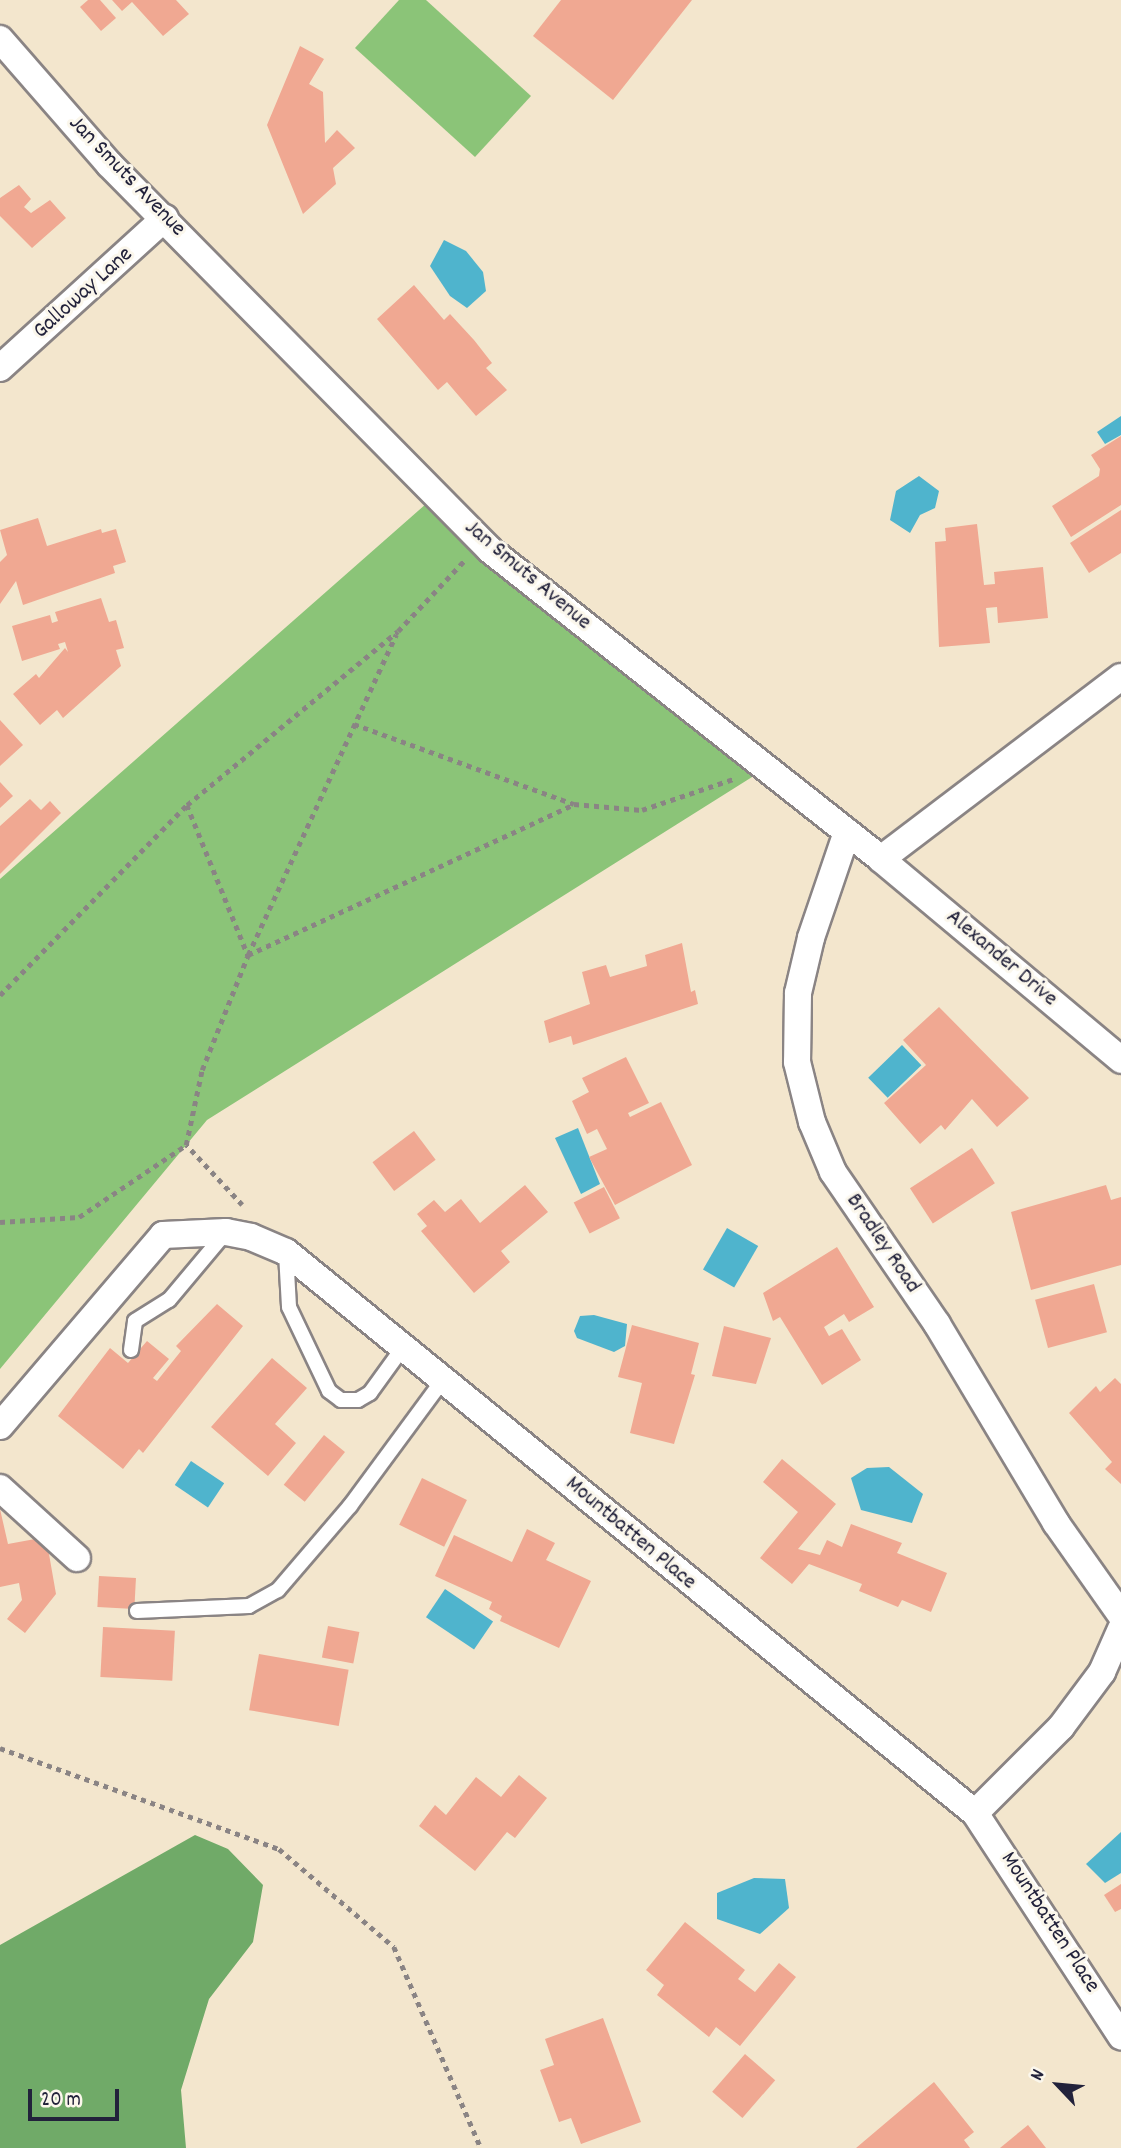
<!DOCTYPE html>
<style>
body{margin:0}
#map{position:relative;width:1121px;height:2148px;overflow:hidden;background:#f3e6cd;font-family:Dekko,sans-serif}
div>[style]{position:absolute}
.green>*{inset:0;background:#8bc478}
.forest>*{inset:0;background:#70aa68}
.water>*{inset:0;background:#4fb4cd;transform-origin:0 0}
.building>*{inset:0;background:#f0a892;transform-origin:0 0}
.path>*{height:4.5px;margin-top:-2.25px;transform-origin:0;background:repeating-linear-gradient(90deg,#8a8484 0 5px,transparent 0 10px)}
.roads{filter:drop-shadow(2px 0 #8a8484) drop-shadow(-2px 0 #8a8484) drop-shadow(0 2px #8a8484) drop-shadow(0 -2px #8a8484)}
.service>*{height:14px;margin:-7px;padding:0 7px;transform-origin:7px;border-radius:7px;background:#fff}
.minor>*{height:26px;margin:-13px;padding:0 13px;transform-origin:13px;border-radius:13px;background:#fff}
span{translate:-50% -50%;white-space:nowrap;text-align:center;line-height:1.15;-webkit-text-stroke:6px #fbf7ec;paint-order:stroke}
.street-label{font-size:23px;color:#22223b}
.north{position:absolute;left:1023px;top:2050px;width:70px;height:70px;-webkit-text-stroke:5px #fbf7ec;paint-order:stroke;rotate:296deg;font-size:19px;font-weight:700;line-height:28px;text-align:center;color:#22223b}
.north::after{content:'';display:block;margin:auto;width:24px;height:32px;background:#22223b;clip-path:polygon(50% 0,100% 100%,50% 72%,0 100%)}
.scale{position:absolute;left:28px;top:2089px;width:91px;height:32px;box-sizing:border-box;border:4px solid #22223b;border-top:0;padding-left:9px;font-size:21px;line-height:24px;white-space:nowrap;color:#22223b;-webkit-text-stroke:5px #fbf7ec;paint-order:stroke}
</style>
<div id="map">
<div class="green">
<div style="clip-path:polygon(399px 0,426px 0,531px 96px,475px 157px,355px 48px)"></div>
<div style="clip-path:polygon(435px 496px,768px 767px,207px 1120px,0 1369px,0 879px)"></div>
</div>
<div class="forest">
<div style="clip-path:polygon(195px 1835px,228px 1849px,263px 1885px,253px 1942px,209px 1999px,181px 2090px,186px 2148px,0 2148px,0 1945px)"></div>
</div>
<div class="water">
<div style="clip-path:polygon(444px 240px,466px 251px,483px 272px,486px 291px,467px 308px,450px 296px,430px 266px)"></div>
<div style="clip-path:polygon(1121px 416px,1121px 435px,1105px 444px,1097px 432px)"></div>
<div style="clip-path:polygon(919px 476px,939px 491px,935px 508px,920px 515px,910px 533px,890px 520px,896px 491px)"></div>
<div style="left:902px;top:1045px;width:28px;height:47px;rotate:46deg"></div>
<div style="clip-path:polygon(578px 1128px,600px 1184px,581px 1194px,555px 1138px)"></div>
<div style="left:727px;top:1228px;width:36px;height:48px;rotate:30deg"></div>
<div style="clip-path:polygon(594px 1315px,627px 1324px,625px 1346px,614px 1352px,577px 1338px,574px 1331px,580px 1316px)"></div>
<div style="left:191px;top:1461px;width:40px;height:29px;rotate:34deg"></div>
<div style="clip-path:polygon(889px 1467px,923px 1494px,912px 1523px,861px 1510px,851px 1478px,867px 1468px)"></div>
<div style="left:445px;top:1589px;width:58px;height:34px;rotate:34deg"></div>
<div style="clip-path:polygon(1121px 1832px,1121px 1873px,1105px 1883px,1086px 1864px)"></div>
<div style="clip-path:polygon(754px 1878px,785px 1879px,789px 1908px,760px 1934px,717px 1919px,717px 1893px)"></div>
</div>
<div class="building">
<div style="clip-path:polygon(88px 0,100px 0,116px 18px,101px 31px,80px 7px)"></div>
<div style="clip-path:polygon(112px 0,176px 0,189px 14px,163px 36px,132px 2px,122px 11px)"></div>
<div style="clip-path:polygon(561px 0,692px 0,613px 100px,533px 36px)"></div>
<div style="clip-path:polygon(300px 46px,324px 59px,309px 84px,323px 92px,325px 143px,337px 130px,355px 148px,333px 168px,336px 184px,303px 214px,267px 125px)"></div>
<div style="clip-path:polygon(19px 185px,31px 199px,24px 207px,31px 213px,50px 200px,66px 218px,32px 248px,0 216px,0 198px)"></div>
<div style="clip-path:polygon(414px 285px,444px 320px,450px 314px,474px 340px,492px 363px,486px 368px,507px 390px,476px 416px,447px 382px,438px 390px,377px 319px)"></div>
<div style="clip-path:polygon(1121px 436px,1121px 505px,1071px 537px,1052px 506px,1099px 476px,1100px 469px,1091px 455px)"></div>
<div style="clip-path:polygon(1121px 510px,1121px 553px,1089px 573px,1070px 543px)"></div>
<div style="clip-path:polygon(38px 518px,47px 546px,101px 529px,102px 533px,116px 529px,126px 562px,113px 566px,115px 573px,23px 605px,16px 581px,0 604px,0 562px,7px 555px,0 530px)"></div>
<div style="clip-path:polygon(977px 524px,984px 585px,995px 584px,994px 572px,1043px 567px,1048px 618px,998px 623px,997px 607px,986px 608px,990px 643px,939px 647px,935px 542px,946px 541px,945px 528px)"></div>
<div style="clip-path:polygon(101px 598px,109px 622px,116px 620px,124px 648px,116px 650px,121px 666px,63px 718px,57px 710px,40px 725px,13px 694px,36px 674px,39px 678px,65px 648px,68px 652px,65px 642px,58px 644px,60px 649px,22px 661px,12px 626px,50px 615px,52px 623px,58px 621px,55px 612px)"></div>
<div style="clip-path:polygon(0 720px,23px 745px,0 766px)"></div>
<div style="clip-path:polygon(0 782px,13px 796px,0 808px)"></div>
<div style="clip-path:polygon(30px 799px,41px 810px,50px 801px,61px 813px,0 874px,0 826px)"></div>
<div style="clip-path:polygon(682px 943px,691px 992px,695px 990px,698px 1004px,573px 1045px,571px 1036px,549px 1043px,544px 1021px,590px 1004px,582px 972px,606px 965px,610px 977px,647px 966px,645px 955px)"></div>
<div style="clip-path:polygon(939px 1007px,1029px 1098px,997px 1127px,972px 1099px,945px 1130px,941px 1125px,920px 1144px,884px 1103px,926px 1065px,903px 1040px)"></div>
<div style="clip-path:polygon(626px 1057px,649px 1103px,628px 1113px,630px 1117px,661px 1102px,692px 1165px,615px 1205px,589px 1157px,607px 1149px,597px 1129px,587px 1134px,572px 1101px,589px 1092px,582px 1078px)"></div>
<div style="left:414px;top:1131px;width:36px;height:52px;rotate:53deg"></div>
<div style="left:972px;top:1148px;width:42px;height:74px;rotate:57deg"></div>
<div style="clip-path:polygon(525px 1185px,548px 1212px,501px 1251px,510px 1262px,474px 1293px,421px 1231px,427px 1226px,417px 1214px,434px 1200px,445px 1212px,461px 1199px,480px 1223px)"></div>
<div style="clip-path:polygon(1106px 1185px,1111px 1200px,1121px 1197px,1121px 1265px,1031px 1290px,1011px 1212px)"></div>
<div style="left:604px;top:1187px;width:35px;height:34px;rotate:63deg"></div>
<div style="clip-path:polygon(837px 1247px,874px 1307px,849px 1322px,844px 1314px,824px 1327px,829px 1336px,842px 1329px,861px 1360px,822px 1385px,780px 1317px,773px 1321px,763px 1293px)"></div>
<div style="left:1094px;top:1284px;width:50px;height:61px;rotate:75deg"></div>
<div style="clip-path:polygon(217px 1304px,243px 1326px,143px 1453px,139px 1449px,123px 1469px,58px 1416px,110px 1348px,128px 1363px,147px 1341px,169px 1359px,153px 1378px,157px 1381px,181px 1351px,176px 1346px)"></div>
<div style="clip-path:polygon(632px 1325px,699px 1343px,691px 1374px,695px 1375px,674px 1444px,630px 1433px,642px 1383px,618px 1377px)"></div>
<div style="clip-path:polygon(724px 1326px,771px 1338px,756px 1384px,712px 1376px)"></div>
<div style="clip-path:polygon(272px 1358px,307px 1388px,275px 1424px,296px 1443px,268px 1476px,211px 1427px)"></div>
<div style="clip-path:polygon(1115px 1378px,1121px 1384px,1121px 1484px,1105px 1469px,1112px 1462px,1069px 1413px,1096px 1386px,1100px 1392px)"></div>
<div style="left:324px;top:1435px;width:27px;height:64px;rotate:39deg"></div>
<div style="clip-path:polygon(782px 1459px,836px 1504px,798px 1549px,820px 1555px,827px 1540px,842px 1547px,851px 1524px,902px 1543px,897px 1553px,947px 1573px,931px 1612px,902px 1600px,898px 1607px,859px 1591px,862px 1584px,809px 1564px,792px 1584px,760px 1558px,798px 1512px,763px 1482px)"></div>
<div style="left:422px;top:1478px;width:50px;height:52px;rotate:26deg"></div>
<div style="clip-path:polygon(0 1509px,8px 1544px,46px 1537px,56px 1594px,25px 1633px,7px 1619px,22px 1600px,19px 1583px,0 1587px)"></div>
<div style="clip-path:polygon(527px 1529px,555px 1543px,546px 1560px,591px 1581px,559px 1648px,500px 1621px,502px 1616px,489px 1609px,492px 1602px,435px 1576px,454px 1535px,512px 1562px)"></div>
<div style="left:99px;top:1576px;width:37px;height:31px;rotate:3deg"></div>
<div style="left:328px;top:1626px;width:32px;height:32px;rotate:11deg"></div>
<div style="left:103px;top:1627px;width:72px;height:50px;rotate:3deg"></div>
<div style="left:259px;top:1654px;width:91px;height:57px;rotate:10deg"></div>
<div style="clip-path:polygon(519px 1775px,547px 1798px,515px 1838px,507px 1832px,475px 1871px,419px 1826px,435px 1805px,446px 1815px,476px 1777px,501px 1797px)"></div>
<div style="clip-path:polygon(1121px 1884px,1121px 1909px,1115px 1912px,1104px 1895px)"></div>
<div style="clip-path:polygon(685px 1922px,745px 1970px,738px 1979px,755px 1992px,779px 1963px,796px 1977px,740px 2046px,716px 2027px,709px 2037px,657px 1995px,664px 1985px,646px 1970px)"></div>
<div style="clip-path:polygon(603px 2018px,641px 2122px,581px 2144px,571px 2118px,559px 2122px,540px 2070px,554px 2065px,545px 2039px)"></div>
<div style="left:745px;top:2054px;width:40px;height:50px;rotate:41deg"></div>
<div style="clip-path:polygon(934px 2082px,974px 2132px,964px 2140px,970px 2148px,856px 2148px)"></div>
<div style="clip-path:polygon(1028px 2125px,1046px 2148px,1000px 2148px)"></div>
</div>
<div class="path">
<div style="left:354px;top:724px;width:234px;rotate:20deg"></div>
<div style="left:574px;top:804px;width:68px;rotate:5deg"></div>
<div style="left:642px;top:810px;width:96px;rotate:-18.8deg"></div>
<div style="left:187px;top:805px;width:162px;rotate:67.9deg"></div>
<div style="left:248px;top:955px;width:353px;rotate:-65.2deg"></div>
<div style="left:0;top:995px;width:267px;rotate:-45.5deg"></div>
<div style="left:187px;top:805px;width:273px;rotate:-39.5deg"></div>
<div style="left:398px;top:631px;width:96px;rotate:-46.7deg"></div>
<div style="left:242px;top:1205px;width:82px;rotate:-133deg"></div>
<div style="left:186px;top:1145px;width:77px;rotate:-78deg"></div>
<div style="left:202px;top:1070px;width:124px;rotate:-68.2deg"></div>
<div style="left:248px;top:955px;width:358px;rotate:-24.8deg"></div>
<div style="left:0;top:1222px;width:79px;rotate:-3.6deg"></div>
<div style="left:79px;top:1217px;width:129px;rotate:-33.9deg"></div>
<div style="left:0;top:1748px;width:297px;rotate:19.9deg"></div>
<div style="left:279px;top:1849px;width:151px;rotate:40.4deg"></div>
<div style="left:394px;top:1947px;width:219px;rotate:66.6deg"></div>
</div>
<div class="roads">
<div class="service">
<div style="left:286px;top:1253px;width:54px;rotate:86.8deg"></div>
<div style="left:289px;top:1307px;width:93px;rotate:64.5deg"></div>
<div style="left:329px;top:1391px;width:15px;rotate:37deg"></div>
<div style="left:341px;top:1400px;width:17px"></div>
<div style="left:358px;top:1400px;width:14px;rotate:-30deg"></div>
<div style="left:370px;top:1393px;width:58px;rotate:-54.1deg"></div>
<div style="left:131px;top:1350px;width:29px;rotate:-82deg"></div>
<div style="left:135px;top:1321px;width:40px;rotate:-32deg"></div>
<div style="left:169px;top:1300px;width:89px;rotate:-50deg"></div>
<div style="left:137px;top:1611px;width:112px;rotate:-2.6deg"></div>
<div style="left:249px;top:1606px;width:33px;rotate:-29deg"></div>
<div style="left:278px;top:1590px;width:111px;rotate:-49.4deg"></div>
<div style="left:350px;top:1506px;width:157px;rotate:-53.6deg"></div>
</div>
<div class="minor">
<div style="left:0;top:39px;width:166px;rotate:48.9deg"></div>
<div style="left:109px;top:164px;width:542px;rotate:45.37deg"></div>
<div style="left:490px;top:550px;width:498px;rotate:38.3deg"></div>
<div style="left:881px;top:859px;width:301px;rotate:-37.2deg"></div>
<div style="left:0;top:368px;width:223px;rotate:-42.3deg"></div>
<div style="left:847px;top:832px;width:112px;rotate:108.8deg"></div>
<div style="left:811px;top:938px;width:57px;rotate:103.3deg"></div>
<div style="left:798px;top:993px;width:69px;rotate:90.8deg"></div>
<div style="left:797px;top:1062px;width:62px;rotate:76deg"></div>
<div style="left:812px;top:1122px;width:54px;rotate:67.2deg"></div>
<div style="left:833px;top:1172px;width:184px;rotate:55.6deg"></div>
<div style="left:937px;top:1324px;width:232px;rotate:59.1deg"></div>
<div style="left:1056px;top:1523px;width:113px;rotate:54.8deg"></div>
<div style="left:881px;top:859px;width:313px;rotate:39.9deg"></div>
<div style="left:0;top:1426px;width:251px;rotate:-49.5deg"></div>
<div style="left:163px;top:1235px;width:63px;rotate:-2.7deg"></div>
<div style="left:226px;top:1232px;width:25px;rotate:11deg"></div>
<div style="left:251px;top:1237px;width:38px;rotate:23deg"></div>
<div style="left:286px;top:1252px;width:889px;rotate:39.15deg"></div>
<div style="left:975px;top:1813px;width:267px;rotate:56.8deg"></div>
<div style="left:0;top:1488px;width:104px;rotate:42.3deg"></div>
<div style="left:975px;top:1813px;width:122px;rotate:-45deg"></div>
<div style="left:1061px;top:1727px;width:69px;rotate:-53.3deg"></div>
<div style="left:1102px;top:1672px;width:47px;rotate:-66.2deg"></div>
</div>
</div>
<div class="street-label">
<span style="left:126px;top:177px;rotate:46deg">Jan Smuts Avenue</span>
<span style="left:84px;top:294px;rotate:-42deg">Galloway Lane</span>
<span style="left:527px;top:576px;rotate:40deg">Jan Smuts Avenue</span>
<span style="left:1001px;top:959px;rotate:40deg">Alexander Drive</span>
<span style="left:882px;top:1244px;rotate:56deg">Bradley Road</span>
<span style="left:630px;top:1534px;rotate:40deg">Mountbatten Place</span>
<span style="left:1049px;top:1923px;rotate:57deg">Mountbatten Place</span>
</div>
<div class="north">N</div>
<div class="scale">20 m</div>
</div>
